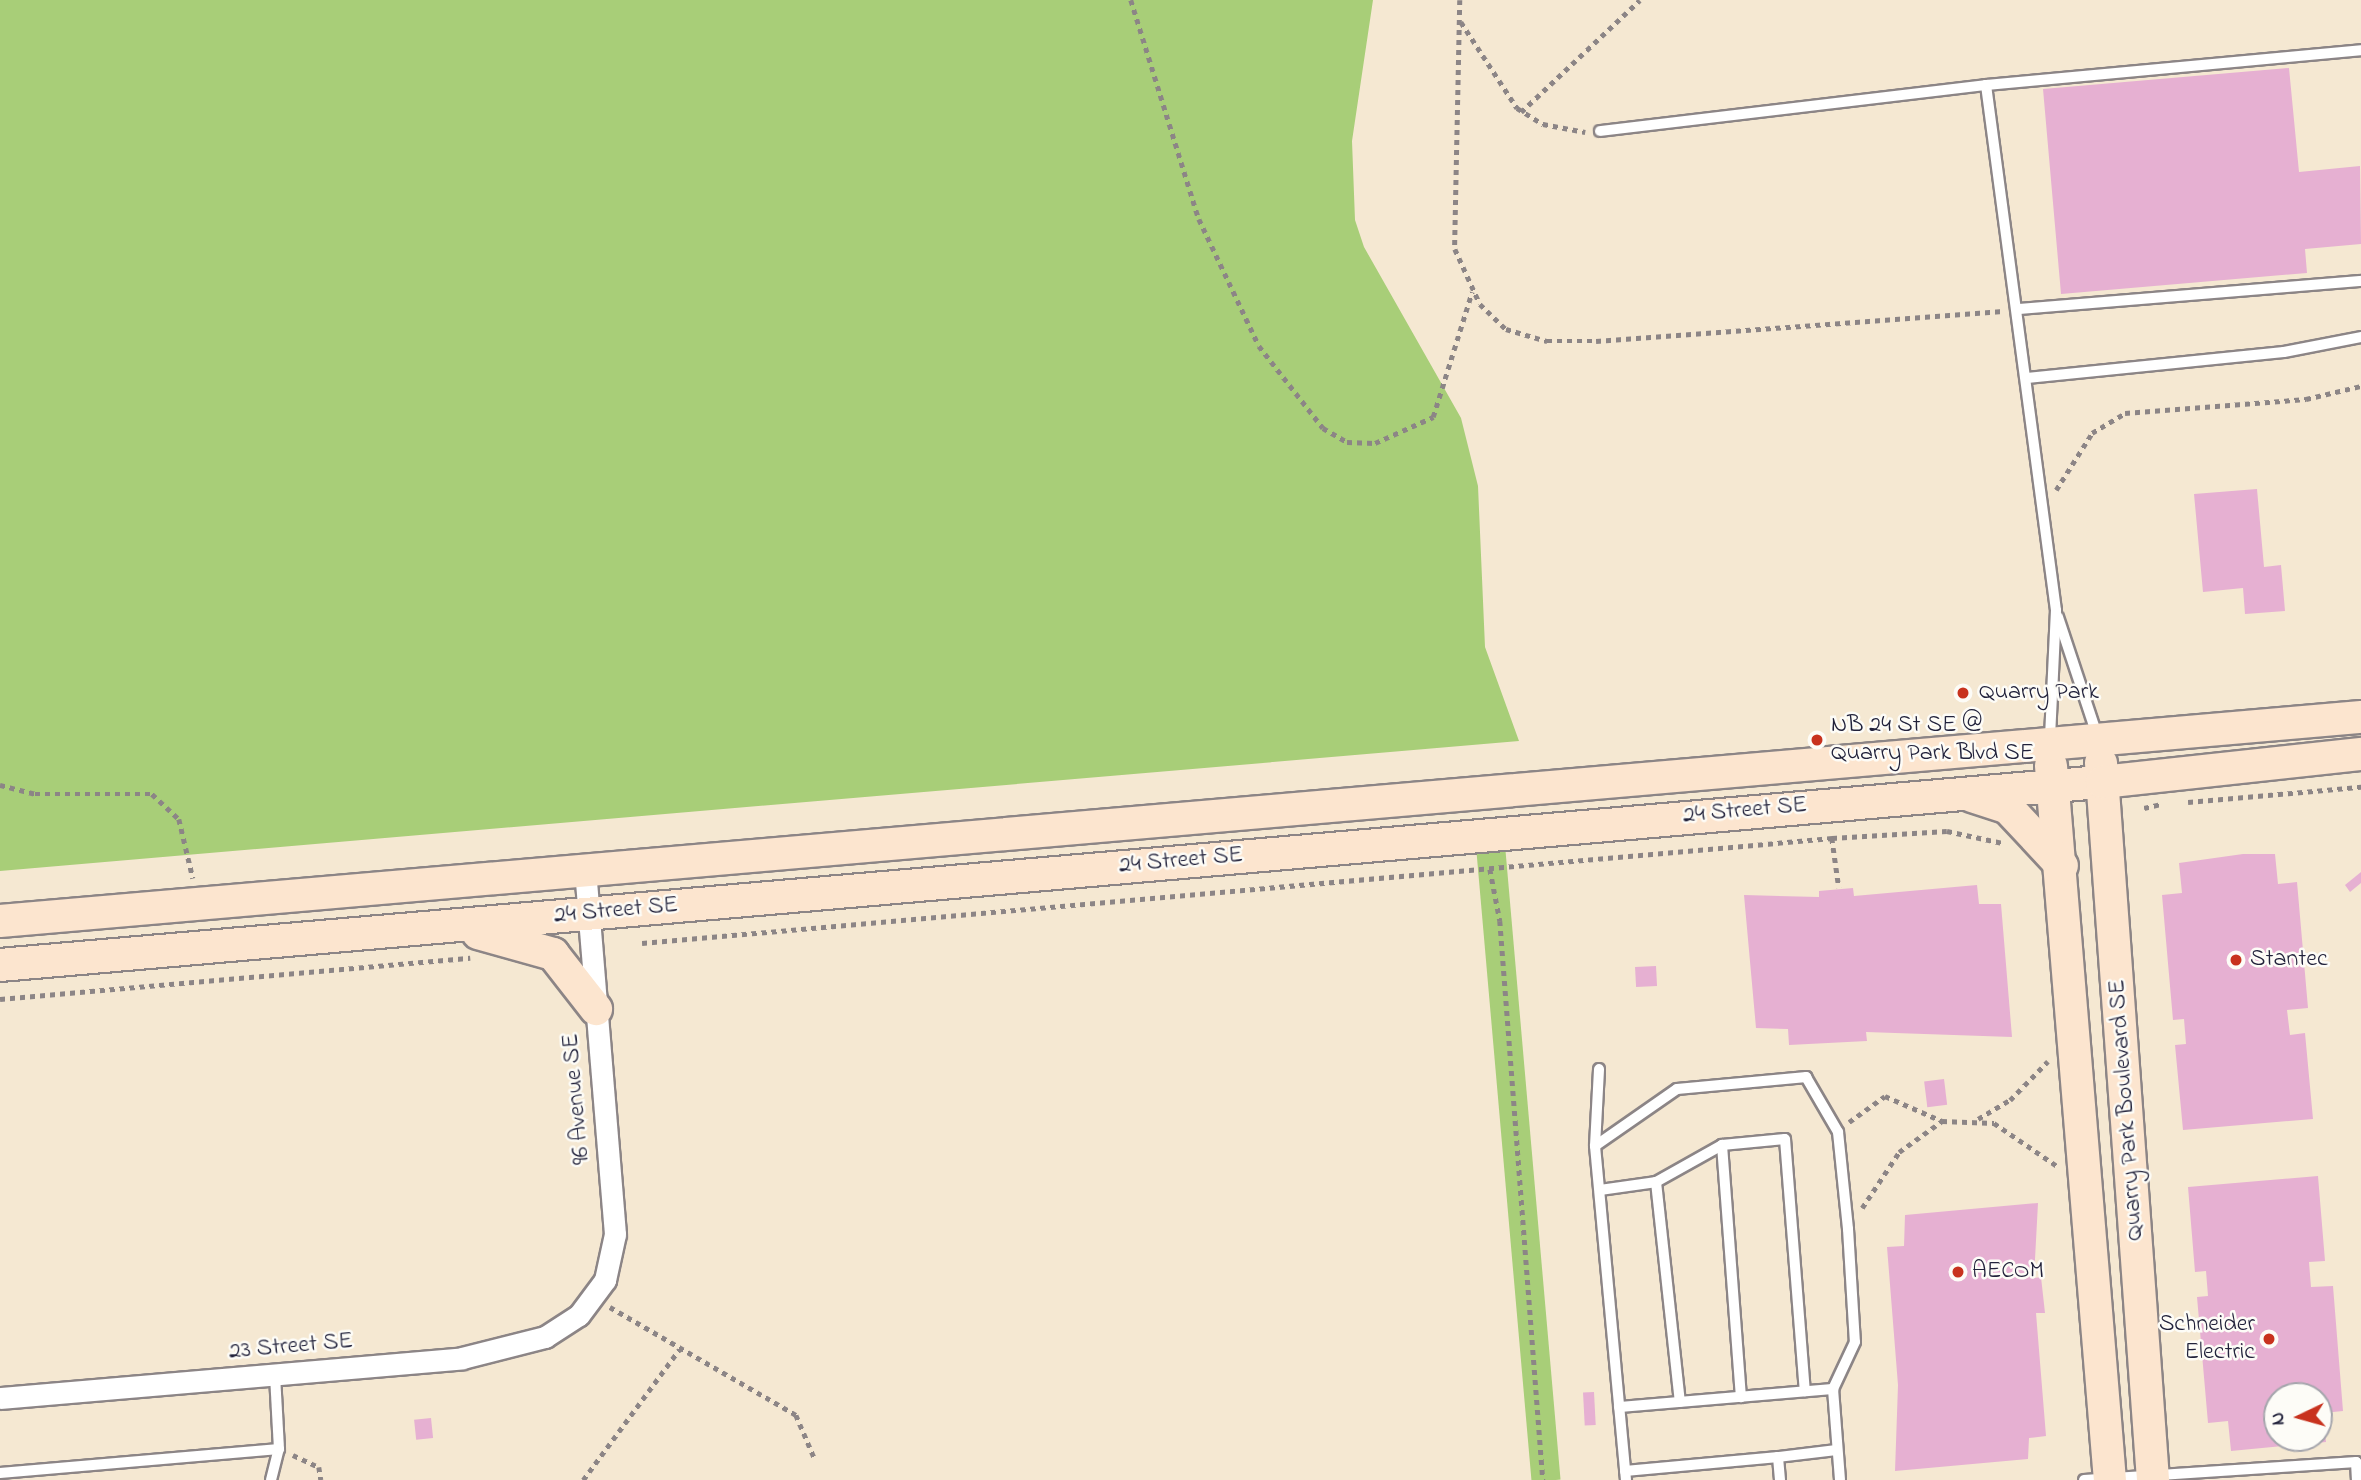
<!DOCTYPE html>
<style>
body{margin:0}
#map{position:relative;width:2361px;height:1480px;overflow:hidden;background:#f5e8d2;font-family:"Indie Flower",sans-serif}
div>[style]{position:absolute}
.green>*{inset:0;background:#a8ce78;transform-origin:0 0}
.building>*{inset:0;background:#e6b0d2;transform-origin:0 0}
.path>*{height:4.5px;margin-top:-2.25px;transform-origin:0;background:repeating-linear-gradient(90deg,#8c8586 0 5px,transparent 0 10px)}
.roads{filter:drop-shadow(2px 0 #8c8586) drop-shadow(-2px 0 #8c8586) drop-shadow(0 2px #8c8586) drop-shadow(0 -2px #8c8586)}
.lane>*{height:10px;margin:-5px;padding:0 5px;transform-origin:5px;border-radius:5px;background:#fff}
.street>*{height:21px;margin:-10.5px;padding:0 10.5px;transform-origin:10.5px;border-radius:10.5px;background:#fff}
.secondary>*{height:32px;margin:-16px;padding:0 16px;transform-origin:16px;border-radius:16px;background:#fce5cf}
.dots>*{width:19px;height:19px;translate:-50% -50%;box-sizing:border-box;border:4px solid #fdfcf7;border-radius:50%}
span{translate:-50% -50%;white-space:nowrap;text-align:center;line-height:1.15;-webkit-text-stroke:5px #fdfcf7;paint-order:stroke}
.poi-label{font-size:24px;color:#22223b}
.left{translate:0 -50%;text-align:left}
.right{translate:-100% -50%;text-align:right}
.street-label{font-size:24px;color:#22223b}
.north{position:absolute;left:2263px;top:1382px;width:70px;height:70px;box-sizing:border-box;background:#fdfcf7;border:2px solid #a5a5ac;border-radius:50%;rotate:265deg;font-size:19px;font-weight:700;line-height:28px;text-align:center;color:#22223b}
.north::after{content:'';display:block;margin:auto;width:24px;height:32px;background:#c8321e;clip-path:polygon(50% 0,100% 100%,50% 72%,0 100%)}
</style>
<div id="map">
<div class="green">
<div style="clip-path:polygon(0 0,1373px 0,1352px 141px,1355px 220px,1364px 247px,1461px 418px,1478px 486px,1485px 647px,1519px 741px,0 871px)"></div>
<div style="left:1505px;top:845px;width:637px;height:29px;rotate:85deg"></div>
</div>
<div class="building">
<div style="clip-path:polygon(2289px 68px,2299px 172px,2360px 166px,2361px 244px,2305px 249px,2307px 273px,2061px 294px,2043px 89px)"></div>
<div style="clip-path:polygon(2257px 489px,2264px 567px,2281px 565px,2285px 611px,2245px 614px,2243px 588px,2203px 592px,2194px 494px)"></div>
<div style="clip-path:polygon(2243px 854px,2275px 854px,2278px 884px,2297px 882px,2308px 1008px,2287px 1010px,2290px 1035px,2305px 1033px,2313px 1119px,2183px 1130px,2175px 1045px,2186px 1044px,2184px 1019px,2173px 1020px,2162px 895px,2182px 893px,2179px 863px)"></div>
<div style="clip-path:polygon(2361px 872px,2361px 883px,2350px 892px,2345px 885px)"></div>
<div style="clip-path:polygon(1977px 885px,1979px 904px,2001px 904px,2012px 1037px,1866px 1032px,1867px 1041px,1789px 1045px,1788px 1029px,1756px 1028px,1744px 895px,1819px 897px,1819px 891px,1853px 888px,1854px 896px)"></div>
<div style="left:1656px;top:966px;width:20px;height:21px;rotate:87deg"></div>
<div style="left:1944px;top:1079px;width:26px;height:20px;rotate:83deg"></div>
<div style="clip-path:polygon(evenodd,2318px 1176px,2325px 1261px,2309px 1262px,2311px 1287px,2333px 1286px,2343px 1411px,2323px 1413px,2326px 1442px,2231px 1451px,2228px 1421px,2208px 1423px,2197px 1297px,2208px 1296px,2206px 1271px,2195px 1272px,2188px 1187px,2318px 1176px,2277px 1396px,2319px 1396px,2319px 1438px,2277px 1438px,2277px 1396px)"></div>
<div style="clip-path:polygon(2038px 1203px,2034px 1278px,2041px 1277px,2045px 1313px,2036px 1313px,2046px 1436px,2029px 1438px,2028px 1459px,1895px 1471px,1898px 1385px,1887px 1247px,1904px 1246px,1905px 1215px)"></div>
<div style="left:1594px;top:1392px;width:33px;height:11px;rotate:87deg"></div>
<div style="left:431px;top:1418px;width:20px;height:17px;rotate:84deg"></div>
</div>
<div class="path">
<div style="left:1131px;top:0;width:229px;rotate:72.8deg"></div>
<div style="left:1199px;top:219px;width:140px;rotate:64.7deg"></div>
<div style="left:1259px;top:346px;width:104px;rotate:52deg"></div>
<div style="left:1323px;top:428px;width:28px;rotate:30deg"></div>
<div style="left:1347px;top:442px;width:28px;rotate:2deg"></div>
<div style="left:1375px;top:443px;width:64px;rotate:-24.1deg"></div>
<div style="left:1433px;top:417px;width:131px;rotate:-72.7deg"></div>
<div style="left:1460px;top:0;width:249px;rotate:91.2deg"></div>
<div style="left:1455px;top:249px;width:60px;rotate:65.6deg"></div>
<div style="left:1480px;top:304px;width:36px;rotate:44deg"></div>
<div style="left:1506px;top:329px;width:43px;rotate:16.3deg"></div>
<div style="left:1547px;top:341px;width:49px"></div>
<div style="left:1596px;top:341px;width:408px;rotate:-4.2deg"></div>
<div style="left:1461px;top:22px;width:103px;rotate:56.9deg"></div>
<div style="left:1517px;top:108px;width:31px;rotate:32deg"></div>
<div style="left:1543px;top:124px;width:43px;rotate:10.8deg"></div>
<div style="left:1521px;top:112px;width:163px;rotate:-43.3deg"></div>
<div style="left:2056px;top:490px;width:67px;rotate:-57.7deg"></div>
<div style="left:2092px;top:433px;width:39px;rotate:-31deg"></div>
<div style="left:2125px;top:413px;width:182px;rotate:-4.4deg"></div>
<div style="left:2306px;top:399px;width:57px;rotate:-13.3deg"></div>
<div style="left:0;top:785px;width:36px;rotate:14deg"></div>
<div style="left:35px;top:794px;width:117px"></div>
<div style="left:152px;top:794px;width:37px;rotate:43deg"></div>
<div style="left:179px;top:819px;width:61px;rotate:76.7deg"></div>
<div style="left:2188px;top:802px;width:174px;rotate:-5deg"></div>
<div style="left:2144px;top:808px;width:17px;rotate:-13deg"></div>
<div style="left:1832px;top:838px;width:50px;rotate:82deg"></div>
<div style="left:1490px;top:869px;width:53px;rotate:79.1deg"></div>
<div style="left:1500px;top:921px;width:561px;rotate:85.6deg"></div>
<div style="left:642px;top:943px;width:1195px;rotate:-5.04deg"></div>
<div style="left:1832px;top:838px;width:115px;rotate:-3.5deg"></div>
<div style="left:1947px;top:831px;width:57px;rotate:12.1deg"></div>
<div style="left:0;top:999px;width:472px;rotate:-5deg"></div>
<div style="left:1978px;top:1119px;width:37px;rotate:-31deg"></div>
<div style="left:2010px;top:1100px;width:54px;rotate:-45.7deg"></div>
<div style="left:1849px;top:1122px;width:44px;rotate:-35.8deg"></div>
<div style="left:1885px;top:1096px;width:62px;rotate:23.7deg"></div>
<div style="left:1862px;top:1208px;width:67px;rotate:-56.5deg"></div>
<div style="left:1899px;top:1152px;width:53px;rotate:-35.8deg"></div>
<div style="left:1942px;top:1121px;width:52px;rotate:2.2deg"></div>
<div style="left:1994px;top:1123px;width:76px;rotate:34.3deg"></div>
<div style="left:610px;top:1307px;width:215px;rotate:30.1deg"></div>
<div style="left:796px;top:1415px;width:46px;rotate:66.8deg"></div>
<div style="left:293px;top:1455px;width:29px;rotate:25deg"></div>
<div style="left:319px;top:1467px;width:13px;rotate:81deg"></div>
<div style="left:583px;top:1480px;width:162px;rotate:-53.6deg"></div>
</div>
<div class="roads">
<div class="lane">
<div style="left:1986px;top:85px;width:530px;rotate:82.41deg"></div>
<div style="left:2056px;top:610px;width:129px;rotate:92.7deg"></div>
<div style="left:1600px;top:131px;width:389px;rotate:-6.8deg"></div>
<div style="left:1986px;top:85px;width:377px;rotate:-5.3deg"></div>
<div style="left:2018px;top:309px;width:344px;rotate:-4.7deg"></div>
<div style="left:2027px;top:378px;width:258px;rotate:-5.8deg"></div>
<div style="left:2284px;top:352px;width:78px;rotate:-11deg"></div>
<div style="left:2058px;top:617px;width:127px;rotate:71.7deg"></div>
<div style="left:1722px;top:1145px;width:63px;rotate:-5.4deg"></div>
<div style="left:1785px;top:1139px;width:253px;rotate:85.5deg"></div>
<div style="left:1595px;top:1146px;width:77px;rotate:-87deg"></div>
<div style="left:1656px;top:1182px;width:76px;rotate:-29.3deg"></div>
<div style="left:1722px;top:1145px;width:253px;rotate:85.7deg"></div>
<div style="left:1600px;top:1190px;width:57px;rotate:-8.1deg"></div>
<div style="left:1656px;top:1182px;width:221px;rotate:83.8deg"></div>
<div style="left:1619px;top:1407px;width:215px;rotate:-4.8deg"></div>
<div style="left:1625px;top:1471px;width:154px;rotate:-5.2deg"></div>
<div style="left:0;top:1473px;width:280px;rotate:-4.9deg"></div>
<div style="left:271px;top:1480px;width:32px;rotate:-76deg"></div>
<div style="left:279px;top:1449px;width:74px;rotate:-93.1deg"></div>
<div style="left:1626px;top:1480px;width:335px;rotate:-95.3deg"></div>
<div style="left:1595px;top:1146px;width:100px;rotate:-34.8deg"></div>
<div style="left:1677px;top:1089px;width:130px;rotate:-5.3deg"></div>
<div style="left:1806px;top:1077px;width:64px;rotate:59.8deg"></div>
<div style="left:1838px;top:1132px;width:98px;rotate:84.1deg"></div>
<div style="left:1848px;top:1229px;width:113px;rotate:86.5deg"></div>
<div style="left:1855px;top:1342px;width:52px;rotate:115.1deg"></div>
<div style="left:1833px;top:1389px;width:91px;rotate:85.6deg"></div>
<div style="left:1780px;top:1480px;width:23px;rotate:-95deg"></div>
<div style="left:1778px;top:1457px;width:58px;rotate:-6.9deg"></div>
<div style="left:2084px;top:1480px;width:273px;rotate:-3.8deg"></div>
<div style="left:2356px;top:1462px;width:18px;rotate:87deg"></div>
</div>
<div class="street">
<div style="left:0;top:1398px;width:464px;rotate:-4.9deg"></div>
<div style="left:462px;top:1358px;width:86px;rotate:-14.2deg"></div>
<div style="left:545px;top:1337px;width:40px;rotate:-32.9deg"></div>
<div style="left:579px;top:1315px;width:44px;rotate:-53.4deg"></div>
<div style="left:605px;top:1280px;width:47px;rotate:-77.7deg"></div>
<div style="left:615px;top:1234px;width:367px;rotate:-94.7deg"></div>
</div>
<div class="secondary">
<div style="left:2101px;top:763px;width:719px;rotate:85.85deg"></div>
<div style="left:2051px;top:766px;width:716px;rotate:85.28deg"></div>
<div style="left:1972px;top:796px;width:38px;rotate:18deg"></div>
<div style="left:2008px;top:808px;width:79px;rotate:47deg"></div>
<div style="left:0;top:921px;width:2370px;rotate:-4.94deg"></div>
<div style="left:478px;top:933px;width:78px;rotate:15.6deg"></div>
<div style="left:553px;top:954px;width:70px;rotate:52deg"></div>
<div style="left:0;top:965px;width:2110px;rotate:-4.98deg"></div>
<div style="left:2102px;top:782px;width:261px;rotate:-6.2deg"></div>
</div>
</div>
<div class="dots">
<div style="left:1963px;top:693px;background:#c8321e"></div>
<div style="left:1817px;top:740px;background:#c8321e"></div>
<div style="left:2236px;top:960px;background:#c8321e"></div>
<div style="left:1958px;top:1272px;background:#c8321e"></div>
<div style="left:2269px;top:1339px;background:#c8321e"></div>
</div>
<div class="poi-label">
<span class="left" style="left:1979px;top:693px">Quarry Park</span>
<span class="left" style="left:1831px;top:740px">NB 24 St SE @<br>Quarry Park Blvd SE</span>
<span class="left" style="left:2250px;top:960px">Stantec</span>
<span class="left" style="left:1972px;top:1272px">AECOM</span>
<span class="right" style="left:2255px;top:1339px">Schneider<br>Electric</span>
</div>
<div class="street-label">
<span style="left:1745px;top:811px;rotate:-5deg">24 Street SE</span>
<span style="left:1181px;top:861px;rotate:-5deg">24 Street SE</span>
<span style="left:616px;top:911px;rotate:-5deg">24 Street SE</span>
<span style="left:577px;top:1099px;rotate:-95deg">96 Avenue SE</span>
<span style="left:2127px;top:1110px;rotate:-94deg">Quarry Park Boulevard SE</span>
<span style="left:291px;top:1347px;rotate:-5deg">23 Street SE</span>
</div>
<div class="north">N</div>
</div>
